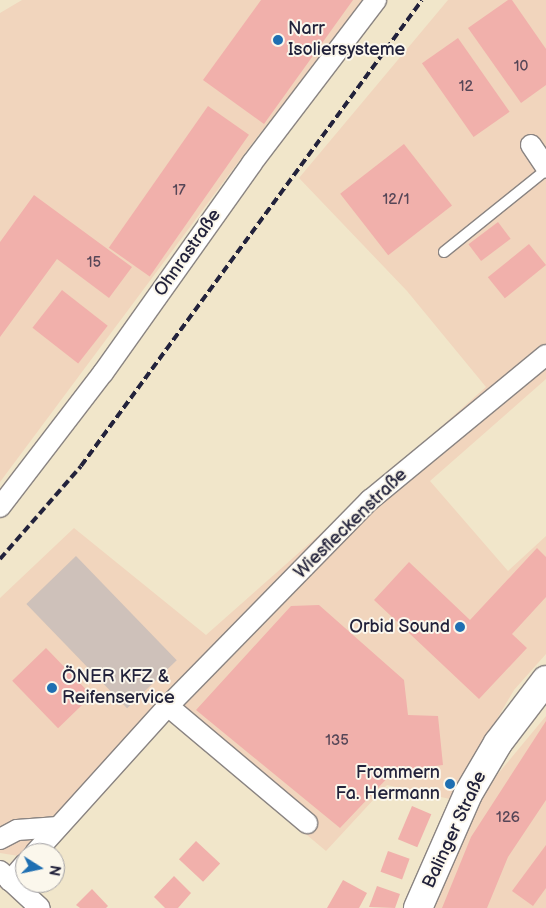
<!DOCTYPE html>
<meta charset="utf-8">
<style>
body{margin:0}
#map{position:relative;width:546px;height:908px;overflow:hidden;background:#f1e6ca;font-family:"Balsamiq Sans",sans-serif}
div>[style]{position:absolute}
.built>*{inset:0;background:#f1d5bd}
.industrial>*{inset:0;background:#cec1ba;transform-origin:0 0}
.building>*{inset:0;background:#f1b0ab;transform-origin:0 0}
.roads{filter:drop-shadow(1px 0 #8a8482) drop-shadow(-1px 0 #8a8482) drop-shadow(0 1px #8a8482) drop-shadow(0 -1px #8a8482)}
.lane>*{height:10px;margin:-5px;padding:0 5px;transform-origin:5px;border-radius:5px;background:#fff}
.street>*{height:20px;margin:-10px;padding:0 10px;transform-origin:10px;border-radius:10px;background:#fff}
.secondary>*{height:28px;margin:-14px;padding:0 14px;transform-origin:14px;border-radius:14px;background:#fff}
.rail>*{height:4px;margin-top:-2px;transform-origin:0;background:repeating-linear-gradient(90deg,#22223b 0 8px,transparent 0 12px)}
.dots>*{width:14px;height:14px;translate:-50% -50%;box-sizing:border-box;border:2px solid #fbf7ec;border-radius:50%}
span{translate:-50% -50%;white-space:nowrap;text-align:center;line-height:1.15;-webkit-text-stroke:4px #fbf7ec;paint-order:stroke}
.number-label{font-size:15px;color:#564657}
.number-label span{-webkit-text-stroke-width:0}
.poi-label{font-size:18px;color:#22223b}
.left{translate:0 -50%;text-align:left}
.right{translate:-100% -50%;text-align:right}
.street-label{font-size:18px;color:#22223b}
.north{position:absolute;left:15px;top:843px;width:50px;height:50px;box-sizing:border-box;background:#fbf7ec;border:1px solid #a4a2a5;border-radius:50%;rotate:100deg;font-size:14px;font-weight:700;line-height:20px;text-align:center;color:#22223b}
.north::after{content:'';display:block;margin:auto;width:18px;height:22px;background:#1f6fb2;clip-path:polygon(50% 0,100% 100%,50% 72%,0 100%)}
</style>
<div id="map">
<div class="built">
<div style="clip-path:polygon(22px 0,367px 0,257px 137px,0 482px,0 13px)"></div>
<div style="clip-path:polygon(448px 0,546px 0,546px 379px,430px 481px,508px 571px,546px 536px,546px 654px,514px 690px,450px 799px,387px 785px,326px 851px,169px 719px,19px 856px,0 853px,0 598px,74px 528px,206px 635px,486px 387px,407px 291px,299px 178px)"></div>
<div style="clip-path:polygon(546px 716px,546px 908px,427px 908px,473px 804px)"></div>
</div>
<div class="industrial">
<div style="left:76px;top:556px;width:145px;height:69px;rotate:46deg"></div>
</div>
<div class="building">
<div style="clip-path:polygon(261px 0,353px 0,264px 124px,203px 80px)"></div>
<div style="clip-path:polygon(508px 0,512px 0,546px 49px,546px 85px,521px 103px,468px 28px)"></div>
<div style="left:458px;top:38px;width:90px;height:44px;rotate:55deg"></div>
<div style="left:208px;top:106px;width:50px;height:173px;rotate:35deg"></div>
<div style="left:404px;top:144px;width:78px;height:81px;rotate:52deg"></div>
<div style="clip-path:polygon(34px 195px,132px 267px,109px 298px,57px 259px,0 337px,0 242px)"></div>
<div style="left:498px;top:222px;width:21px;height:37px;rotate:53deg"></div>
<div style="left:529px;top:244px;width:27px;height:53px;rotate:51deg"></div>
<div style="left:62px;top:290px;width:58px;height:48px;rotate:38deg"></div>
<div style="clip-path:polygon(537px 548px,546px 557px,546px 597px,512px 634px,527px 648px,479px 699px,374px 600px,409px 562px,470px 620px)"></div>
<div style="clip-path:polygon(319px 605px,404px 680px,408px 715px,438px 716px,443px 765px,394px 771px,340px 828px,196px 710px,291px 606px)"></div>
<div style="left:46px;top:648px;width:66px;height:47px;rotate:46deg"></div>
<div style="clip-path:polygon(546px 721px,546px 800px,508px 857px,487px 908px,442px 908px,471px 837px)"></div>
<div style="left:412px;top:806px;width:21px;height:36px;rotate:23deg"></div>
<div style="left:196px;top:841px;width:33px;height:25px;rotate:43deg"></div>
<div style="clip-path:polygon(546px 845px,546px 888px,533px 906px,512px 891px)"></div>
<div style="left:388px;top:851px;width:23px;height:22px;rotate:20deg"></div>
<div style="clip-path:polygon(174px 876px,191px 893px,178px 908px,165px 908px,154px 897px)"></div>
<div style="clip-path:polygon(343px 880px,367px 893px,359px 908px,327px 908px)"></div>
<div style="clip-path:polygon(377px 886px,400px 894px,395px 908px,369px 907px)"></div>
<div style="clip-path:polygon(92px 889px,108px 906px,106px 908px,80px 908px,76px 905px)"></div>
</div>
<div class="roads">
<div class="lane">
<div style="left:444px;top:252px;width:131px;rotate:-38.8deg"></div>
</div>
<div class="street">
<div style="left:531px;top:145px;width:27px;rotate:56deg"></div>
<div style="left:0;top:507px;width:169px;rotate:-52.5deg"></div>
<div style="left:103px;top:373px;width:257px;rotate:-54.6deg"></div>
<div style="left:252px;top:163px;width:205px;rotate:-52.7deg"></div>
<div style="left:168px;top:706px;width:182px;rotate:40.1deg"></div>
<div style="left:0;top:839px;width:19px;rotate:-28deg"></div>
<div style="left:17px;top:830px;width:41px;rotate:-4.2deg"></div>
<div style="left:35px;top:853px;width:198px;rotate:-47.9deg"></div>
<div style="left:168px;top:706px;width:289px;rotate:-45.6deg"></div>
<div style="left:370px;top:500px;width:228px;rotate:-39.5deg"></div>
<div style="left:0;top:871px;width:54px;rotate:42.8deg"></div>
<div style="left:10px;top:881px;width:23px;rotate:-49deg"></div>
</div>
<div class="secondary">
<div style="left:418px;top:908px;width:124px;rotate:-66.3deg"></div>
<div style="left:468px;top:794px;width:59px;rotate:-59.5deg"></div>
<div style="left:498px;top:743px;width:79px;rotate:-52.7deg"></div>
</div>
</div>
<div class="rail">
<div style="left:0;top:559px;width:123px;rotate:-48.9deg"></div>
<div style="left:81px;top:466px;width:577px;rotate:-53.8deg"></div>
</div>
<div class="dots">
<div style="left:278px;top:40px;background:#1f6fb2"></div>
<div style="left:460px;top:627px;background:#1f6fb2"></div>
<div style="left:52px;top:688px;background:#1f6fb2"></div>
<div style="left:450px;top:784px;background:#1f6fb2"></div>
</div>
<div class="number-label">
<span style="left:521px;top:67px">10</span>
<span style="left:466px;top:87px">12</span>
<span style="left:179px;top:191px">17</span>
<span style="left:396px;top:200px">12/1</span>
<span style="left:94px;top:263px">15</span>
<span style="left:337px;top:741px">135</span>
<span style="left:508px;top:818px">126</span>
</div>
<div class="poi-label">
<span class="left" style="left:288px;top:40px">Narr<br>Isoliersysteme</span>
<span class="right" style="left:450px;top:627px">Orbid Sound</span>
<span class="left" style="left:62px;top:688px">ÖNER KFZ &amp;<br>Reifenservice</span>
<span class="right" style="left:440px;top:784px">Frommern<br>Fa. Hermann</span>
</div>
<div class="street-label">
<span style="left:188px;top:253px;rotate:-55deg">Ohnrastraße</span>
<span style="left:351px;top:524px;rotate:-44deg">Wiesfleckenstraße</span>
<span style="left:455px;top:830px;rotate:-65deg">Balinger Straße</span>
</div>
<div class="north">N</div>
</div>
